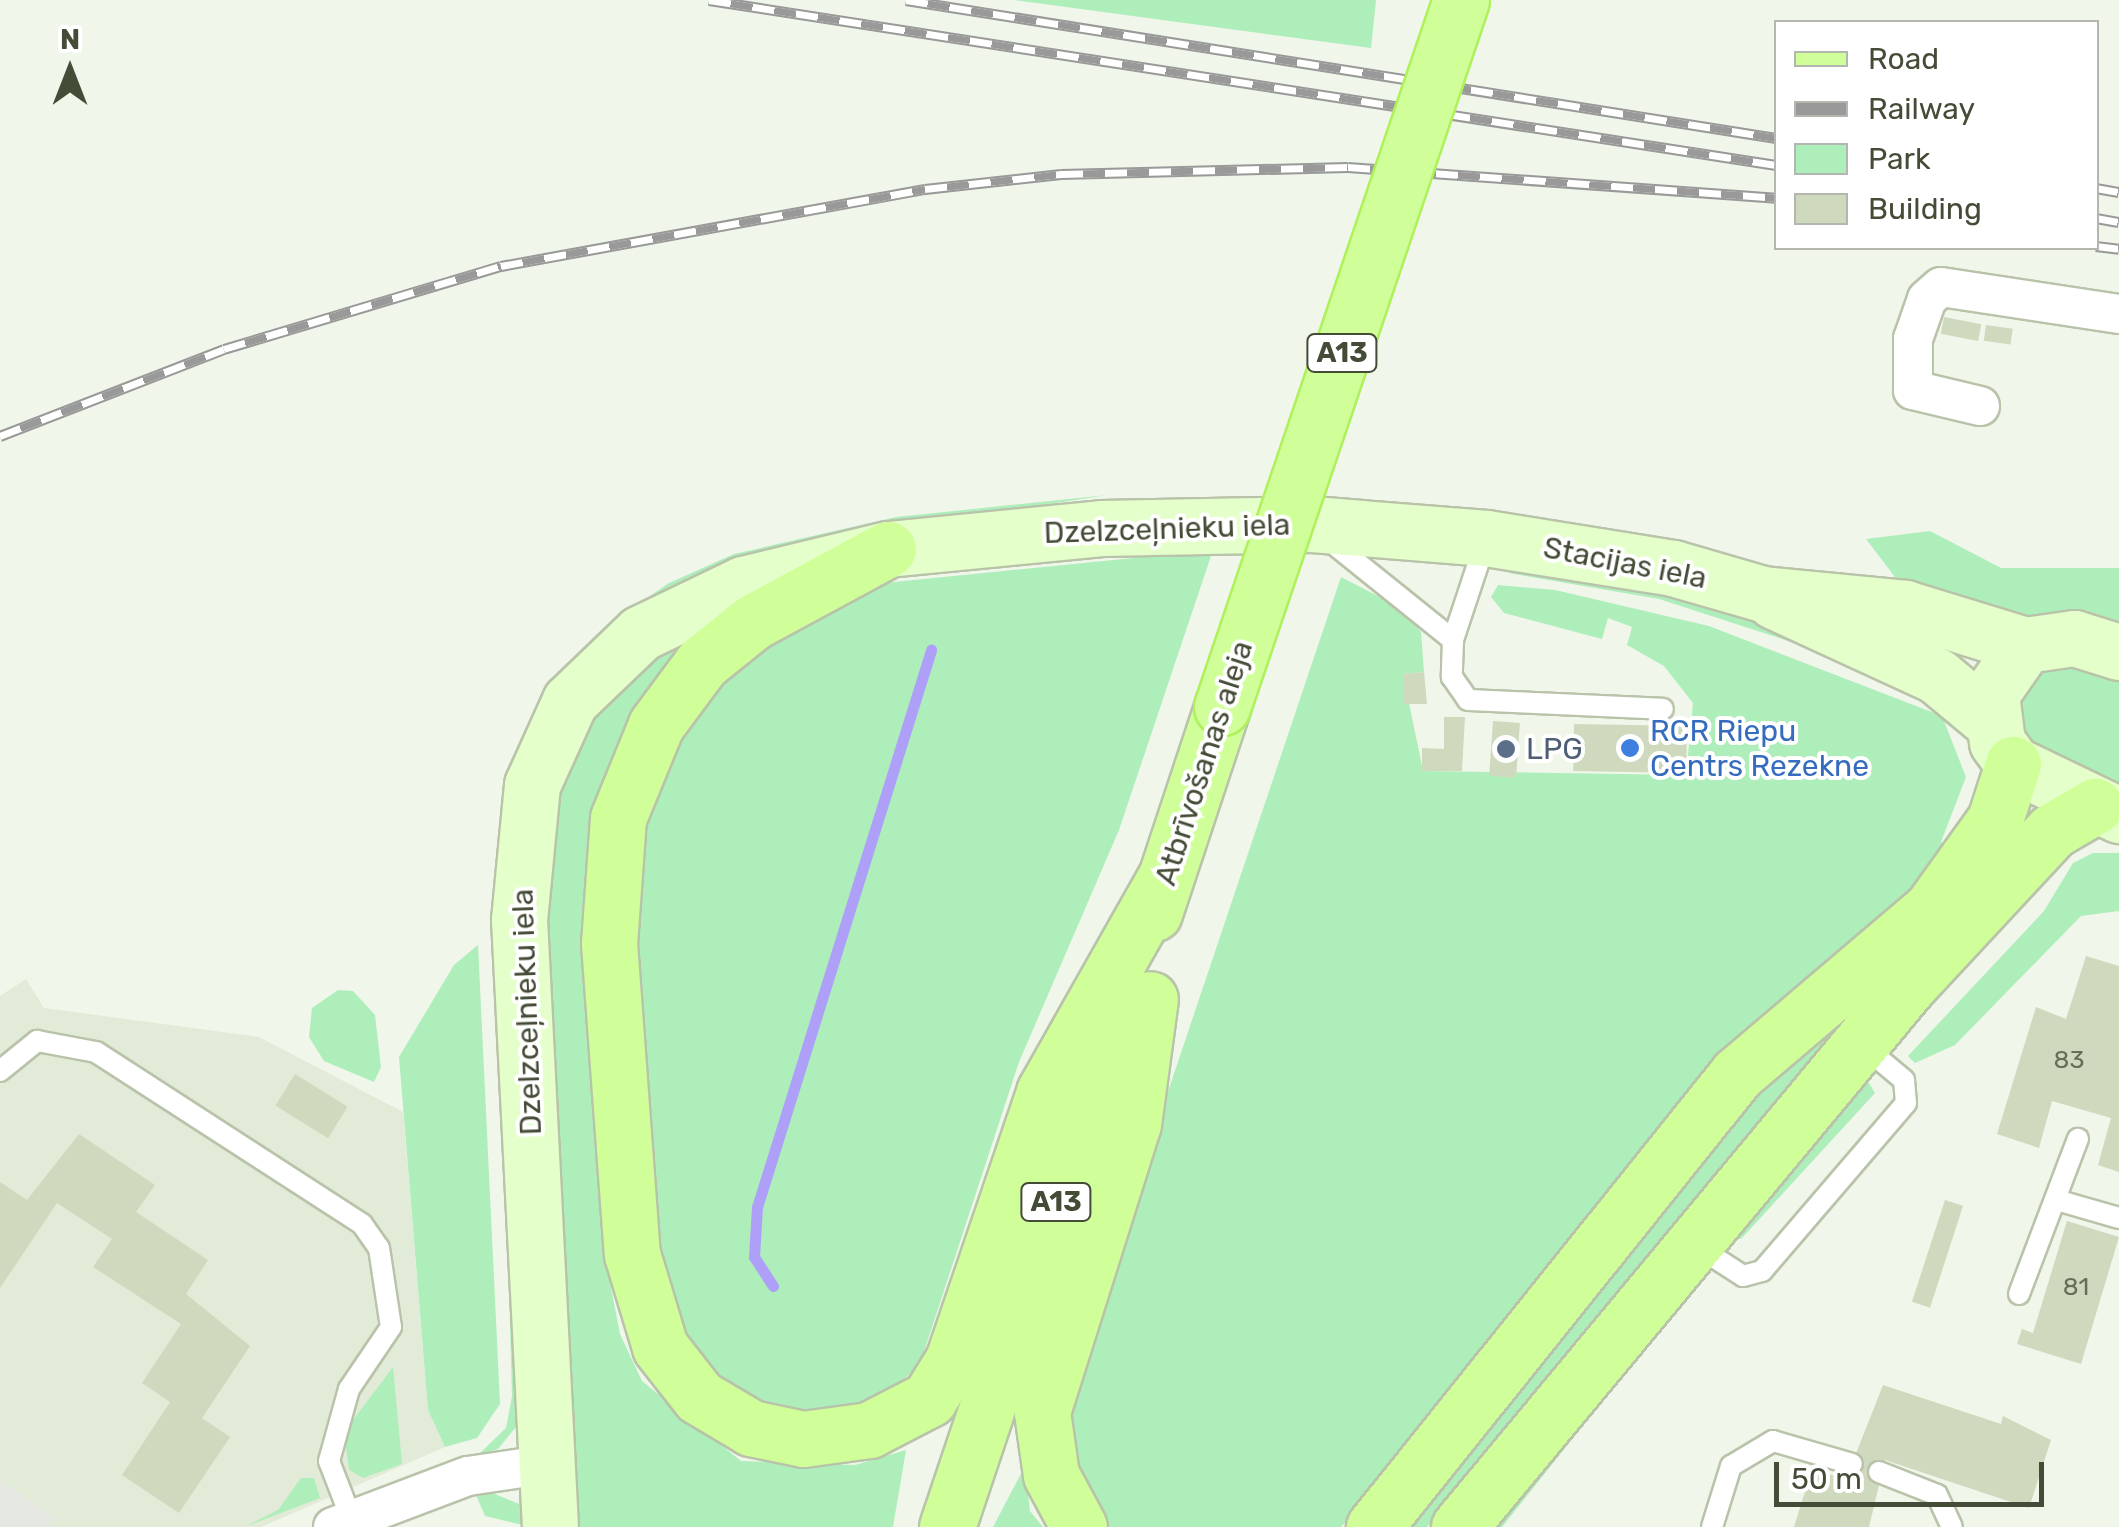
<!DOCTYPE html>
<meta charset="utf-8">
<style>
body{margin:0}
#map{position:relative;width:2119px;height:1527px;overflow:hidden;background:#f0f6e9;font-family:Rubik,sans-serif}
div>[style]{position:absolute}
.residential>*{inset:0;background:#e2ebd7}
.green>*{inset:0;background:#aeeebb}
.parking>*{inset:0;background:#e5e7e1}
.stream>*{height:11px;margin:-5.5px;padding:0 5.5px;transform-origin:5.5px;border-radius:5.5px;background:#aea0f8}
.building>*{inset:0;background:#cfd9bd;transform-origin:0 0}
.roads{filter:drop-shadow(2px 0 #b9c3aa) drop-shadow(-2px 0 #b9c3aa) drop-shadow(0 2px #b9c3aa) drop-shadow(0 -2px #b9c3aa)}
.lane>*{height:20px;margin:-10px;padding:0 10px;transform-origin:10px;border-radius:10px;background:#fff}
.street>*{height:38px;margin:-19px;padding:0 19px;transform-origin:19px;border-radius:19px;background:#fff}
.secondary>*{height:55px;margin:-27.5px;padding:0 27.5px;transform-origin:27.5px;border-radius:27.5px;background:#e4ffca}
.primary>*{height:55px;margin:-27.5px;padding:0 27.5px;transform-origin:27.5px;border-radius:27.5px;background:#d0ff99}
.rail>*{height:11px;margin-top:-5.5px;transform-origin:0;background:repeating-linear-gradient(90deg,#fff 0 22px,#999 0 44px);box-sizing:border-box;border-block:2px solid #999}
.bridges{filter:drop-shadow(2px 0 #aff05d) drop-shadow(-2px 0 #aff05d) drop-shadow(0 2px #aff05d) drop-shadow(0 -2px #aff05d)}
.primary-bridge>*{height:55px;margin:-27.5px;padding:0 27.5px;transform-origin:27.5px;border-radius:27.5px;background:#d0ff99}
.dots>*{width:28px;height:28px;translate:-50% -50%;box-sizing:border-box;border:5px solid #fff;border-radius:50%}
span{translate:-50% -50%;white-space:nowrap;text-align:center;line-height:1.15;-webkit-text-stroke:8px #fff;paint-order:stroke}
.number-label{font-size:25px;color:#676e58}
.number-label span{-webkit-text-stroke-width:0}
.shield-label span{padding:2px 8px;background:#fff;border:2px solid;border-radius:8px;-webkit-text-stroke-width:0}
.shield-label{font-size:28px;color:#444b36;font-weight:700}
.street-label{font-size:30px;color:#444b36}
.shop-label{font-size:30px;color:#366cbe}
.left{translate:0 -50%;text-align:left}
.service-label{font-size:30px;color:#4e5e75}
.legend{position:absolute;left:1774px;top:20px;width:325px;height:230px;box-sizing:border-box;background:#fff;border:2px solid #b4b7af;margin:0;padding:12px 18px;list-style:none;font-size:30px;color:#444b36}
.legend li{display:flex;align-items:center;gap:20px;height:50px}
.legend b{width:50px;border:2px solid #b4b7af}
.north{position:absolute;left:20px;top:20px;width:100px;height:100px;-webkit-text-stroke:8px #fff;paint-order:stroke;rotate:0deg;font-size:28px;font-weight:700;line-height:40px;text-align:center;color:#444b36}
.north::after{content:'';display:block;margin:auto;width:35px;height:45px;background:#444b36;clip-path:polygon(50% 0,100% 100%,50% 72%,0 100%)}
.scale{position:absolute;left:1774px;top:1462px;width:270px;height:45px;box-sizing:border-box;border:5px solid #444b36;border-top:0;padding-left:12px;font-size:30px;line-height:35px;white-space:nowrap;color:#444b36;-webkit-text-stroke:8px #fff;paint-order:stroke}
</style>
<div id="map">
<div class="residential">
<div style="clip-path:polygon(26px 979px,44px 1008px,259px 1037px,403px 1112px,428px 1410px,445px 1447px,261px 1527px,0 1527px,0 996px)"></div>
</div>
<div class="green">
<div style="clip-path:polygon(1015px 0,1376px 0,1371px 48px)"></div>
<div style="clip-path:polygon(1108px 495px,891px 528px,552px 707px,524px 1417px,498px 1449px,478px 1455px,506px 1428px,512px 1396px,497px 847px,544px 703px,608px 625px,669px 583px,734px 554px,896px 517px)"></div>
<div style="clip-path:polygon(1930px 531px,2001px 568px,2119px 568px,2119px 643px,2026px 625px,1898px 581px,1866px 539px)"></div>
<div style="clip-path:polygon(1213px 550px,1119px 830px,1019px 1062px,919px 1367px,888px 1391px,888px 1404px,793px 1419px,702px 1378px,649px 1256px,622px 909px,655px 766px,733px 657px,874px 584px)"></div>
<div style="clip-path:polygon(1524px 567px,1659px 592px,1785px 630px,1819px 651px,1659px 599px,1508px 573px)"></div>
<div style="clip-path:polygon(1341px 577px,1399px 607px,1421px 632px,1424px 672px,1403px 674px,1423px 771px,1686px 775px,1693px 703px,1664px 666px,1627px 645px,1632px 627px,1608px 618px,1602px 639px,1504px 613px,1491px 597px,1498px 585px,1555px 590px,1709px 626px,1942px 716px,1966px 777px,1941px 842px,1957px 854px,1341px 1527px,1102px 1527px,1062px 1463px,1074px 1371px)"></div>
<div style="clip-path:polygon(719px 609px,603px 788px,586px 866px,605px 1256px,620px 1334px,642px 1381px,741px 1461px,855px 1465px,906px 1450px,893px 1527px,569px 1527px,544px 857px,571px 744px,607px 694px)"></div>
<div style="clip-path:polygon(2027px 660px,2119px 670px,2119px 799px,2030px 763px,2001px 709px)"></div>
<div style="clip-path:polygon(2093px 853px,2119px 853px,2119px 911px,2081px 916px,1955px 1045px,1915px 1063px,1908px 1056px,2044px 911px,2073px 863px)"></div>
<div style="clip-path:polygon(478px 945px,500px 1404px,477px 1438px,445px 1447px,428px 1410px,399px 1057px,454px 965px)"></div>
<div style="clip-path:polygon(1890px 964px,1427px 1527px,1406px 1527px,1706px 1125px)"></div>
<div style="clip-path:polygon(338px 990px,353px 991px,375px 1015px,381px 1067px,374px 1082px,324px 1061px,309px 1037px,312px 1008px)"></div>
<div style="clip-path:polygon(1866px 1078px,1875px 1093px,1741px 1239px,1729px 1238px)"></div>
<div style="clip-path:polygon(1706px 1271px,1502px 1527px,1483px 1527px)"></div>
<div style="clip-path:polygon(393px 1367px,402px 1464px,363px 1478px,349px 1470px,344px 1432px)"></div>
<div style="clip-path:polygon(1025px 1466px,1030px 1511px,1043px 1527px,993px 1527px)"></div>
<div style="clip-path:polygon(301px 1478px,314px 1478px,320px 1498px,244px 1527px,278px 1510px)"></div>
<div style="clip-path:polygon(485px 1490px,519px 1504px,531px 1527px,485px 1516px,476px 1495px)"></div>
</div>
<div class="parking">
<div style="clip-path:polygon(0 1479px,55px 1518px,48px 1527px,0 1527px)"></div>
</div>
<div class="stream">
<div style="left:773px;top:1286px;width:35px;rotate:-123deg"></div>
<div style="left:754px;top:1257px;width:50px;rotate:-86.6deg"></div>
<div style="left:757px;top:1207px;width:584px;rotate:-72.65deg"></div>
</div>
<div class="building">
<div style="left:1944px;top:317px;width:38px;height:17px;rotate:11deg"></div>
<div style="left:1986px;top:325px;width:27px;height:16px;rotate:8deg"></div>
<div style="clip-path:polygon(1424px 672px,1427px 704px,1404px 704px,1403px 674px)"></div>
<div style="clip-path:polygon(1444px 717px,1465px 717px,1462px 771px,1422px 771px,1422px 748px,1444px 749px)"></div>
<div style="left:1493px;top:721px;width:27px;height:55px;rotate:4deg"></div>
<div style="left:1574px;top:724px;width:113px;height:47px;rotate:1deg"></div>
<div style="clip-path:polygon(2086px 956px,2119px 966px,2119px 1172px,2098px 1165px,2111px 1118px,2052px 1101px,2039px 1148px,1997px 1134px,2036px 1007px,2066px 1019px)"></div>
<div style="left:295px;top:1074px;width:62px;height:37px;rotate:32deg"></div>
<div style="clip-path:polygon(79px 1134px,155px 1185px,136px 1212px,208px 1260px,186px 1294px,250px 1346px,202px 1418px,230px 1437px,179px 1513px,122px 1475px,170px 1402px,142px 1383px,181px 1324px,93px 1267px,112px 1239px,57px 1203px,0 1288px,0 1182px,27px 1200px)"></div>
<div style="left:1945px;top:1200px;width:19px;height:107px;rotate:18deg"></div>
<div style="clip-path:polygon(2067px 1221px,2119px 1237px,2081px 1364px,2017px 1344px,2022px 1329px,2033px 1333px)"></div>
<div style="clip-path:polygon(1883px 1385px,2001px 1424px,2003px 1416px,2051px 1440px,2029px 1508px,1885px 1460px,1869px 1527px,1794px 1527px,1812px 1469px,1846px 1479px)"></div>
</div>
<div class="roads">
<div class="lane">
<div style="left:1320px;top:533px;width:171px;rotate:38.8deg"></div>
<div style="left:1486px;top:540px;width:105px;rotate:108.3deg"></div>
<div style="left:1453px;top:640px;width:37px;rotate:92deg"></div>
<div style="left:1452px;top:677px;width:28px;rotate:55deg"></div>
<div style="left:1468px;top:700px;width:195px;rotate:2.6deg"></div>
<div style="left:0;top:1071px;width:48px;rotate:-39deg"></div>
<div style="left:37px;top:1041px;width:60px;rotate:10.6deg"></div>
<div style="left:96px;top:1052px;width:317px;rotate:32.9deg"></div>
<div style="left:362px;top:1224px;width:29px;rotate:55deg"></div>
<div style="left:379px;top:1248px;width:80px;rotate:81.4deg"></div>
<div style="left:391px;top:1327px;width:75px;rotate:124.1deg"></div>
<div style="left:349px;top:1389px;width:75px;rotate:105.5deg"></div>
<div style="left:329px;top:1461px;width:61px;rotate:68.9deg"></div>
<div style="left:2060px;top:1201px;width:61px;rotate:16.1deg"></div>
<div style="left:1695px;top:1245px;width:57px;rotate:32.9deg"></div>
<div style="left:1743px;top:1276px;width:20px;rotate:-15deg"></div>
<div style="left:1762px;top:1271px;width:221px;rotate:-49.4deg"></div>
<div style="left:1906px;top:1103px;width:23px;rotate:-95deg"></div>
<div style="left:1904px;top:1080px;width:55px;rotate:-140.2deg"></div>
<div style="left:2019px;top:1294px;width:166px;rotate:-69.2deg"></div>
<div style="left:1879px;top:1472px;width:62px;rotate:21.6deg"></div>
<div style="left:1937px;top:1495px;width:35px;rotate:65deg"></div>
<div style="left:1712px;top:1527px;width:64px;rotate:-72.7deg"></div>
<div style="left:1731px;top:1466px;width:49px;rotate:-30.8deg"></div>
<div style="left:1773px;top:1441px;width:82px;rotate:16.2deg"></div>
</div>
<div class="street">
<div style="left:1980px;top:406px;width:69px;rotate:-166.6deg"></div>
<div style="left:1913px;top:390px;width:51px;rotate:-90deg"></div>
<div style="left:1913px;top:339px;width:42px;rotate:-70.7deg"></div>
<div style="left:1927px;top:299px;width:18px;rotate:-41deg"></div>
<div style="left:1941px;top:287px;width:180px;rotate:8.6deg"></div>
<div style="left:333px;top:1527px;width:144px;rotate:-20.7deg"></div>
<div style="left:468px;top:1476px;width:82px;rotate:-8.4deg"></div>
</div>
<div class="secondary">
<div style="left:1774px;top:601px;width:179px;rotate:24.7deg"></div>
<div style="left:1937px;top:676px;width:70px;rotate:39.8deg"></div>
<div style="left:2119px;top:652px;width:47px;rotate:-162.7deg"></div>
<div style="left:2074px;top:638px;width:49px;rotate:171.9deg"></div>
<div style="left:2025px;top:645px;width:60px;rotate:124.8deg"></div>
<div style="left:1991px;top:694px;width:48px;rotate:82.9deg"></div>
<div style="left:1997px;top:742px;width:27px;rotate:54deg"></div>
<div style="left:2013px;top:764px;width:118px;rotate:25.7deg"></div>
<div style="left:550px;top:1527px;width:608px;rotate:-92.92deg"></div>
<div style="left:519px;top:920px;width:136px;rotate:-84.5deg"></div>
<div style="left:532px;top:785px;width:92px;rotate:-65.7deg"></div>
<div style="left:570px;top:701px;width:98px;rotate:-43.8deg"></div>
<div style="left:641px;top:633px;width:113px;rotate:-25.7deg"></div>
<div style="left:743px;top:584px;width:149px;rotate:-13.6deg"></div>
<div style="left:888px;top:549px;width:214px;rotate:-5.6deg"></div>
<div style="left:1101px;top:528px;width:211px;rotate:-1.1deg"></div>
<div style="left:1312px;top:524px;width:175px;rotate:4.6deg"></div>
<div style="left:1486px;top:538px;width:189px;rotate:9.1deg"></div>
<div style="left:1673px;top:568px;width:94px;rotate:16.1deg"></div>
<div style="left:1763px;top:594px;width:143px;rotate:5.6deg"></div>
<div style="left:1905px;top:608px;width:126px;rotate:17.1deg"></div>
</div>
<div class="primary">
<div style="left:888px;top:549px;width:153px;rotate:151.6deg"></div>
<div style="left:753px;top:622px;width:65px;rotate:141.2deg"></div>
<div style="left:702px;top:663px;width:77px;rotate:126.6deg"></div>
<div style="left:656px;top:725px;width:100px;rotate:112.2deg"></div>
<div style="left:618px;top:818px;width:125px;rotate:94.1deg"></div>
<div style="left:609px;top:943px;width:312px;rotate:85.8deg"></div>
<div style="left:632px;top:1254px;width:97px;rotate:73.2deg"></div>
<div style="left:660px;top:1347px;width:63px;rotate:52deg"></div>
<div style="left:699px;top:1397px;width:61px;rotate:30.8deg"></div>
<div style="left:751px;top:1428px;width:53px;rotate:11.9deg"></div>
<div style="left:803px;top:1439px;width:67px;rotate:-7.8deg"></div>
<div style="left:869px;top:1430px;width:68px;rotate:-27.3deg"></div>
<div style="left:929px;top:1399px;width:46px;rotate:-58.4deg"></div>
<div style="left:953px;top:1360px;width:283px;rotate:-71.2deg"></div>
<div style="left:1044px;top:1092px;width:246px;rotate:-60.5deg"></div>
<div style="left:1154px;top:913px;width:217px;rotate:-71.7deg"></div>
<div style="left:947px;top:1527px;width:557px;rotate:-71.47deg"></div>
<div style="left:1079px;top:1527px;width:59px;rotate:-118.3deg"></div>
<div style="left:1051px;top:1475px;width:64px;rotate:-98.1deg"></div>
<div style="left:1042px;top:1412px;width:302px;rotate:-72.5deg"></div>
<div style="left:1133px;top:1124px;width:126px;rotate:-82.3deg"></div>
<div style="left:1374px;top:1527px;width:580px;rotate:-51.29deg"></div>
<div style="left:1737px;top:1074px;width:255px;rotate:-40.4deg"></div>
<div style="left:1931px;top:909px;width:110px;rotate:-54.3deg"></div>
<div style="left:1995px;top:820px;width:59px;rotate:-72.2deg"></div>
<div style="left:1459px;top:1527px;width:704px;rotate:-50.3deg"></div>
<div style="left:1909px;top:985px;width:210px;rotate:-47.1deg"></div>
<div style="left:2052px;top:831px;width:50px;rotate:-30.2deg"></div>
</div>
</div>
<div class="rail">
<div style="left:709px;top:0;width:1080px;rotate:8.79deg"></div>
<div style="left:906px;top:0;width:881px;rotate:9.01deg"></div>
<div style="left:2096px;top:188px;width:23px;rotate:10deg"></div>
<div style="left:2096px;top:218px;width:23px;rotate:10deg"></div>
<div style="left:2096px;top:246px;width:23px;rotate:7deg"></div>
<div style="left:0;top:436px;width:240px;rotate:-21.2deg"></div>
<div style="left:224px;top:349px;width:289px;rotate:-16.7deg"></div>
<div style="left:501px;top:266px;width:431px;rotate:-10.3deg"></div>
<div style="left:925px;top:189px;width:137px;rotate:-6.3deg"></div>
<div style="left:1061px;top:174px;width:287px;rotate:-1.4deg"></div>
<div style="left:1348px;top:167px;width:429px;rotate:4.1deg"></div>
</div>
<div class="bridges">
<div class="primary-bridge">
<div style="left:1222px;top:707px;width:746px;rotate:-71.32deg"></div>
</div>
</div>
<div class="dots">
<div style="left:1630px;top:748px;background:#3f7fe0"></div>
<div style="left:1506px;top:749px;background:#5c6f8a"></div>
</div>
<div class="number-label">
<span style="left:2069px;top:1060px">83</span>
<span style="left:2076px;top:1287px">81</span>
</div>
<div class="shield-label">
<span style="left:1342px;top:353px">A13</span>
<span style="left:1056px;top:1202px">A13</span>
</div>
<div class="street-label">
<span style="left:1167px;top:529px;rotate:-2deg">Dzelzceļnieku iela</span>
<span style="left:1625px;top:563px;rotate:11deg">Stacijas iela</span>
<span style="left:1204px;top:763px;rotate:-72deg">Atbrīvošanas aleja</span>
<span style="left:527px;top:1012px;rotate:-92deg">Dzelzceļnieku iela</span>
</div>
<div class="shop-label">
<span class="left" style="left:1650px;top:748px">RCR Riepu<br>Centrs Rezekne</span>
</div>
<div class="service-label">
<span class="left" style="left:1526px;top:749px">LPG</span>
</div>
<ul class="legend">
<li><b style="height:12px;background:#d0ff99"></b>Road</li>
<li><b style="height:12px;background:#999"></b>Railway</li>
<li><b style="height:28px;background:#aeeebb"></b>Park</li>
<li><b style="height:28px;background:#cfd9bd"></b>Building</li>
</ul>
<div class="north">N</div>
<div class="scale">50 m</div>
</div>
